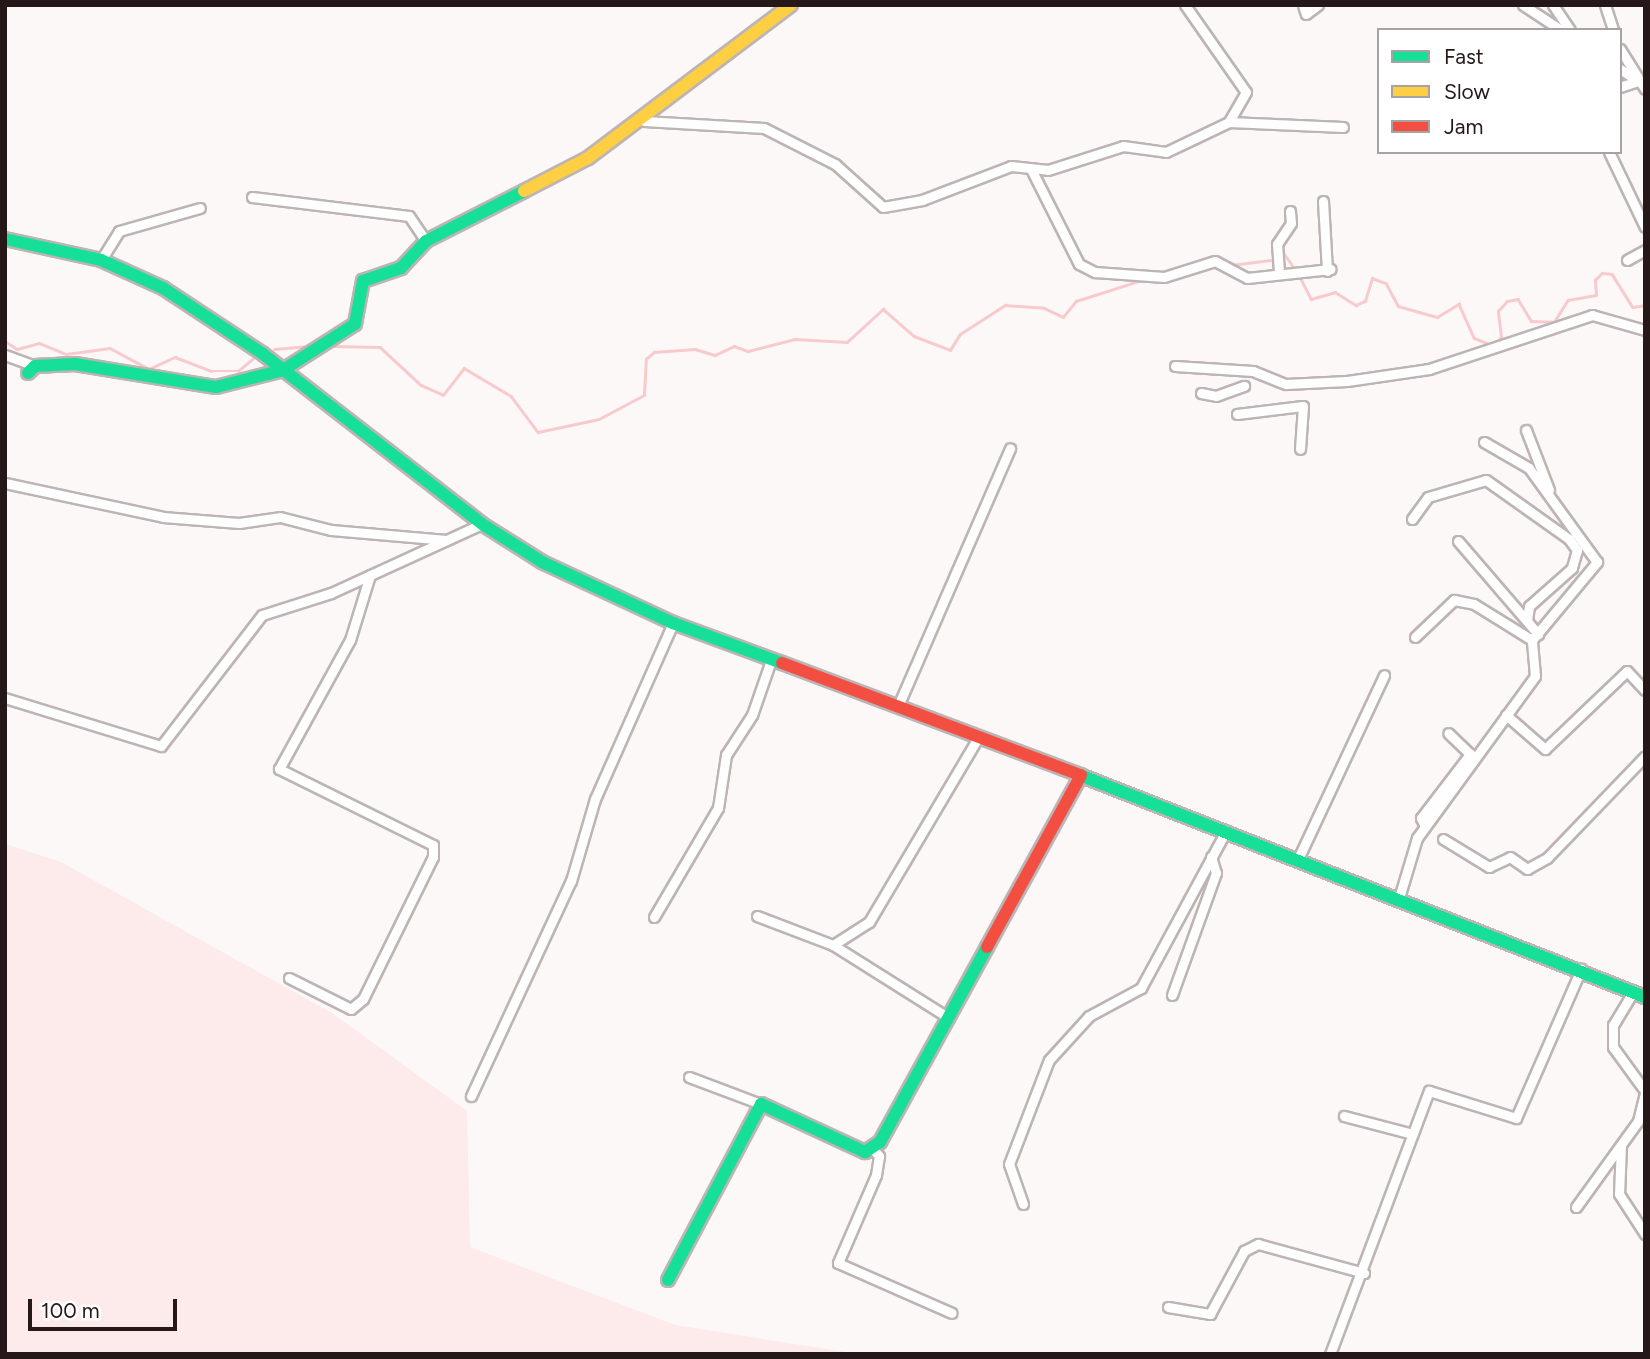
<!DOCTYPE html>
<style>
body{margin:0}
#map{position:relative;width:1650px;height:1359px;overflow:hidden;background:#fcf8f8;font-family:Figtree,sans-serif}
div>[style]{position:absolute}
.green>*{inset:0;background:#fdeaeb}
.stream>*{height:2.5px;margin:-1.25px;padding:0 1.25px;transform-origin:1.25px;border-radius:1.25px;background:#f8cacd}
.roads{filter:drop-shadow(2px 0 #bdb4b4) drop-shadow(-2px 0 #bdb4b4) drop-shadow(0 2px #bdb4b4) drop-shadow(0 -2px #bdb4b4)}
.street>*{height:9px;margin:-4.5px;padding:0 4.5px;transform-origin:4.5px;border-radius:4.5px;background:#fffefe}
.fast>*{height:12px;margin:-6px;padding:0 6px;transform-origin:6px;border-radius:6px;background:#16e098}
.slow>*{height:12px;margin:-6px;padding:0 6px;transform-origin:6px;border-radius:6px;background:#ffcf43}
.jam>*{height:12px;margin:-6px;padding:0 6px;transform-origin:6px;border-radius:6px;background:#f24e42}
span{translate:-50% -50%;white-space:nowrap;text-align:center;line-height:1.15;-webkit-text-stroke:7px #fff;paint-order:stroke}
.frame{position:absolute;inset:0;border:7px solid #261819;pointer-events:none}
.legend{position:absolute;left:1377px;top:28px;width:245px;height:126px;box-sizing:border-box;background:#fff;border:2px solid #a8a3a3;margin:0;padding:9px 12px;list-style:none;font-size:21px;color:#261819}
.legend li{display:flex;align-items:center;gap:14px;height:35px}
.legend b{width:35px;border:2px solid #a8a3a3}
.scale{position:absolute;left:28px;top:1299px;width:149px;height:32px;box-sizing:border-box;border:4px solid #261819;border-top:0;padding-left:9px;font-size:21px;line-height:24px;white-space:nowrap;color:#261819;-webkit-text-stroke:5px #fff;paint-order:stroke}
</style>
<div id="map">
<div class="green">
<div style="clip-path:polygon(5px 844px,61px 862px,332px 1013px,467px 1111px,470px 1247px,675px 1325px,858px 1354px,5px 1354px)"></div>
</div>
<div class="stream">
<div style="left:1283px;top:252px;width:21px;rotate:55deg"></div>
<div style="left:1231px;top:265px;width:40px;rotate:-7.1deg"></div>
<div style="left:1300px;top:277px;width:25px;rotate:63deg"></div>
<div style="left:1311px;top:299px;width:25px;rotate:-16deg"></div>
<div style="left:1335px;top:292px;width:25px;rotate:32deg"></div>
<div style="left:1356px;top:305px;width:10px;rotate:-24deg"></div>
<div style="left:1365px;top:301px;width:24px;rotate:-73deg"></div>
<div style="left:1372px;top:278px;width:15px;rotate:20deg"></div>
<div style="left:1386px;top:283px;width:26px;rotate:62deg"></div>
<div style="left:1398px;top:306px;width:41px;rotate:15.8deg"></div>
<div style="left:1437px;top:317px;width:26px;rotate:-31deg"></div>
<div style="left:1459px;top:304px;width:37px;rotate:66deg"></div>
<div style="left:1474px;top:338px;width:22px;rotate:22deg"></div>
<div style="left:1494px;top:346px;width:11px;rotate:-52deg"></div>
<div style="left:1501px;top:337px;width:26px;rotate:-97deg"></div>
<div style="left:1498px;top:311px;width:13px;rotate:-48deg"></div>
<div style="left:1507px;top:301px;width:11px;rotate:-10deg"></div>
<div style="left:1518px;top:299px;width:26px;rotate:59deg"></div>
<div style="left:1531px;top:321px;width:23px;rotate:2deg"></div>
<div style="left:1554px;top:322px;width:26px;rotate:-58deg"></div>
<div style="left:1568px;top:300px;width:28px;rotate:-10deg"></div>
<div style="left:1596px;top:295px;width:15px;rotate:-94deg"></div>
<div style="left:1595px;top:280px;width:10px;rotate:-45deg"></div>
<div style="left:1602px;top:273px;width:10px;rotate:6deg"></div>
<div style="left:1612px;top:274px;width:39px;rotate:58deg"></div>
<div style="left:1633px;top:307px;width:12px;rotate:-9deg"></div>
<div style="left:1166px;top:281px;width:44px;rotate:-18.4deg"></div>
<div style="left:1645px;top:286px;width:13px;rotate:90deg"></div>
<div style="left:5px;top:341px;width:14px;rotate:34deg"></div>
<div style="left:17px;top:349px;width:23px;rotate:-15deg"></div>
<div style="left:39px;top:343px;width:29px;rotate:22deg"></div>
<div style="left:66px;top:354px;width:44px;rotate:-7.8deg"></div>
<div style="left:110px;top:348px;width:44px;rotate:28.3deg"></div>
<div style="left:149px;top:369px;width:29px;rotate:-25deg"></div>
<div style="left:175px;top:357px;width:39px;rotate:21deg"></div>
<div style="left:211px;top:371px;width:27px"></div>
<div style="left:238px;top:371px;width:23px;rotate:-40deg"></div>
<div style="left:334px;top:346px;width:46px;rotate:1.2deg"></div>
<div style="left:380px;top:347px;width:56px;rotate:42.8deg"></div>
<div style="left:421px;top:385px;width:24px;rotate:24deg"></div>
<div style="left:443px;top:395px;width:34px;rotate:-52deg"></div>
<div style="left:464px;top:368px;width:55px;rotate:30.8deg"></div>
<div style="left:511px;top:396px;width:45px;rotate:53.1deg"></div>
<div style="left:538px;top:432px;width:62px;rotate:-12deg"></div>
<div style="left:599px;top:419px;width:51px;rotate:-28.1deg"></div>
<div style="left:644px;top:395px;width:36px;rotate:-87deg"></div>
<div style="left:646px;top:359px;width:11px;rotate:-41deg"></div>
<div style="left:654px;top:352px;width:41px;rotate:-4.2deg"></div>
<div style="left:695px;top:349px;width:21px;rotate:17deg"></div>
<div style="left:715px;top:355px;width:21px;rotate:-25deg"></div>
<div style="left:734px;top:346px;width:15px;rotate:20deg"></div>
<div style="left:748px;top:351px;width:49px;rotate:-14.3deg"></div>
<div style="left:795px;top:339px;width:52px;rotate:3.3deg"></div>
<div style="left:847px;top:342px;width:49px;rotate:-42.5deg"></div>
<div style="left:883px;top:309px;width:41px;rotate:41.1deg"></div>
<div style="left:914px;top:336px;width:39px;rotate:21deg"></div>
<div style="left:950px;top:350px;width:19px;rotate:-58deg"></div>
<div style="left:960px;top:334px;width:54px;rotate:-32.8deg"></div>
<div style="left:1005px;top:305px;width:39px;rotate:4deg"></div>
<div style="left:1044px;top:308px;width:21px;rotate:25deg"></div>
<div style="left:1063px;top:317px;width:21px;rotate:-51deg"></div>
<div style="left:1076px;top:301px;width:69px;rotate:-17.7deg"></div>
<div style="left:274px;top:349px;width:38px;rotate:-5deg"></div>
</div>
<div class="roads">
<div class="street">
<div style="left:1185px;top:5px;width:106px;rotate:55deg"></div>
<div style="left:1246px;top:92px;width:34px;rotate:120deg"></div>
<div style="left:1303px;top:5px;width:9px;rotate:72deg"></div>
<div style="left:1306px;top:14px;width:15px;rotate:-37deg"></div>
<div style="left:1523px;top:5px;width:45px;rotate:33.3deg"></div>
<div style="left:1553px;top:5px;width:30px;rotate:56deg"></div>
<div style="left:1605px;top:5px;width:26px;rotate:72deg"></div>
<div style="left:1620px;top:49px;width:47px;rotate:58deg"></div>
<div style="left:1620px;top:69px;width:22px;rotate:34deg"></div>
<div style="left:1638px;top:81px;width:19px;rotate:162deg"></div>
<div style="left:644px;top:121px;width:120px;rotate:3.3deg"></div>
<div style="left:764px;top:128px;width:80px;rotate:26.9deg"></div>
<div style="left:835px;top:164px;width:64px;rotate:41.9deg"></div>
<div style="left:883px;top:207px;width:40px;rotate:-10deg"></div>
<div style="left:922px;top:200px;width:95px;rotate:-20.9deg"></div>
<div style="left:1011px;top:166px;width:37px;rotate:6deg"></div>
<div style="left:1048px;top:170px;width:79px;rotate:-17.7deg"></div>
<div style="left:1123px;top:146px;width:43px;rotate:7.9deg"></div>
<div style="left:1166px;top:152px;width:70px;rotate:-25.5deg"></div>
<div style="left:1229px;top:122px;width:114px;rotate:2.5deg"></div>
<div style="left:1609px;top:152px;width:83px;rotate:64.4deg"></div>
<div style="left:1031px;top:169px;width:106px;rotate:63.2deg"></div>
<div style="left:1079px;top:264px;width:18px;rotate:27deg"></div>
<div style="left:1095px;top:272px;width:69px;rotate:4.1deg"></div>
<div style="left:1164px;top:277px;width:53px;rotate:-17.4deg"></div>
<div style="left:1215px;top:261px;width:36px;rotate:28deg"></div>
<div style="left:1247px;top:278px;width:84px;rotate:-6.1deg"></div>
<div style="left:252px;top:197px;width:158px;rotate:6.9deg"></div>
<div style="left:409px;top:216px;width:30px;rotate:56deg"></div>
<div style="left:1323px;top:201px;width:70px;rotate:86.7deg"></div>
<div style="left:101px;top:260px;width:34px;rotate:-58deg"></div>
<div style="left:119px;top:231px;width:84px;rotate:-15.9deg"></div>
<div style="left:1627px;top:260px;width:21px;rotate:-29deg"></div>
<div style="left:1279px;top:272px;width:28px;rotate:-94deg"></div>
<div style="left:1277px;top:244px;width:25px;rotate:-56deg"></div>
<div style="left:1291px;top:223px;width:12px;rotate:-95deg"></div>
<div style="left:5px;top:355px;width:32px;rotate:20deg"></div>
<div style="left:1175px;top:366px;width:78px;rotate:3.7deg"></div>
<div style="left:1253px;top:371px;width:35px;rotate:22deg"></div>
<div style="left:1286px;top:384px;width:61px;rotate:-2.8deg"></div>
<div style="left:1347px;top:381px;width:83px;rotate:-8.3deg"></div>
<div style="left:1429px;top:369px;width:172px;rotate:-18.3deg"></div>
<div style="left:1592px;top:315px;width:55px;rotate:15.8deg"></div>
<div style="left:1201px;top:393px;width:15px;rotate:11deg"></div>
<div style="left:1216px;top:396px;width:30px;rotate:-20deg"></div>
<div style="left:1237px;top:414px;width:66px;rotate:-6.9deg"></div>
<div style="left:1303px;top:406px;width:43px;rotate:94deg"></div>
<div style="left:1526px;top:430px;width:64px;rotate:69deg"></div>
<div style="left:5px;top:483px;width:162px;rotate:12.1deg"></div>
<div style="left:163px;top:517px;width:76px;rotate:4.5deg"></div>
<div style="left:239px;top:523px;width:41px;rotate:-8.3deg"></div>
<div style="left:280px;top:517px;width:53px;rotate:14.3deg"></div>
<div style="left:331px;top:530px;width:116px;rotate:4.9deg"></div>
<div style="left:1412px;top:519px;width:27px;rotate:-54deg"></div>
<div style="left:1428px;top:497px;width:60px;rotate:-16.3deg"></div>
<div style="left:1486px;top:480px;width:102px;rotate:35.4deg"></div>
<div style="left:1569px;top:539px;width:14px;rotate:54deg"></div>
<div style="left:1577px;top:550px;width:19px;rotate:106deg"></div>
<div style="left:1572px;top:568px;width:57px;rotate:138.5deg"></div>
<div style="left:1529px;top:606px;width:15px;rotate:98deg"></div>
<div style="left:1458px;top:541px;width:123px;rotate:49.3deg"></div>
<div style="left:1415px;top:637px;width:54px;rotate:-43.5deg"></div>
<div style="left:1454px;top:600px;width:20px;rotate:11deg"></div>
<div style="left:1474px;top:604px;width:68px;rotate:31.8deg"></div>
<div style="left:5px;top:698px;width:163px;rotate:17.1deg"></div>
<div style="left:161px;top:746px;width:165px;rotate:-52.4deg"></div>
<div style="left:262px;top:615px;width:72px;rotate:-17.7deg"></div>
<div style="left:331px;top:593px;width:166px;rotate:-24.6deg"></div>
<div style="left:898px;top:706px;width:281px;rotate:-66.5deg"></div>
<div style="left:1506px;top:715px;width:52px;rotate:41.1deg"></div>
<div style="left:1545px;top:749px;width:113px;rotate:-43.6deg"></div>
<div style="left:1627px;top:671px;width:26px;rotate:47deg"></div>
<div style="left:1425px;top:826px;width:9px;rotate:-117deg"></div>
<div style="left:1421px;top:818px;width:81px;rotate:-52.6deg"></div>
<div style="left:1470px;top:754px;width:30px;rotate:-136deg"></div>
<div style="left:1443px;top:839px;width:54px;rotate:31.3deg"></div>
<div style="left:1489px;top:867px;width:23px;rotate:-25deg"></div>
<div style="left:1510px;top:857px;width:21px;rotate:35deg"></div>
<div style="left:1527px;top:869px;width:23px;rotate:-29deg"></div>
<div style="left:1547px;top:858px;width:141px;rotate:-46.1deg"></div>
<div style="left:1298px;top:859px;width:203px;rotate:-64.9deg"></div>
<div style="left:1399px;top:898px;width:63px;rotate:-73.3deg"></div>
<div style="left:1417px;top:838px;width:200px;rotate:-53.9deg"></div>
<div style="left:1535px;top:676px;width:36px;rotate:-95deg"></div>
<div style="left:1532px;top:640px;width:102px;rotate:-50.2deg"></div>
<div style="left:1597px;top:562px;width:116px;rotate:-125.9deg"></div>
<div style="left:1529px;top:468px;width:52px;rotate:-150deg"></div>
<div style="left:757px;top:916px;width:81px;rotate:20.9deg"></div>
<div style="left:833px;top:945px;width:137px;rotate:32.2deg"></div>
<div style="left:654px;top:917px;width:126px;rotate:-59.6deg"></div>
<div style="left:718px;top:808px;width:54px;rotate:-81.4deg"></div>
<div style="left:726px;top:755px;width:48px;rotate:-57deg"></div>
<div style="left:752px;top:715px;width:58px;rotate:-70.9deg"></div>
<div style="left:833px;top:945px;width:43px;rotate:-32.6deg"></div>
<div style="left:869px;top:922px;width:216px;rotate:-59.4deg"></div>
<div style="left:289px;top:978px;width:69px;rotate:26.6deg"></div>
<div style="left:351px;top:1009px;width:16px;rotate:-40deg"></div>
<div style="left:363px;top:999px;width:158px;rotate:-63.8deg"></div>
<div style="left:433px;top:857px;width:12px;rotate:-90deg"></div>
<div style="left:433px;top:845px;width:172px;rotate:-153.7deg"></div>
<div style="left:279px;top:769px;width:147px;rotate:-61.2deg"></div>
<div style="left:350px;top:640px;width:68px;rotate:-72.9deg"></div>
<div style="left:1633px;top:992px;width:39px;rotate:121deg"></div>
<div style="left:1613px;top:1025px;width:22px;rotate:90deg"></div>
<div style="left:1613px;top:1047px;width:54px;rotate:54deg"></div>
<div style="left:1172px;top:995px;width:130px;rotate:-70.2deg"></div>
<div style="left:1216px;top:873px;width:17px;rotate:-107deg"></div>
<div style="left:689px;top:1077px;width:77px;rotate:20.6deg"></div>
<div style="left:471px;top:1096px;width:237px;rotate:-65.1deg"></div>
<div style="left:571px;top:881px;width:85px;rotate:-73.7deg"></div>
<div style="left:595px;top:799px;width:193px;rotate:-66.1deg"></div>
<div style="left:1344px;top:1116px;width:71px;rotate:14.6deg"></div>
<div style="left:1621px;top:1145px;width:49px;rotate:92.3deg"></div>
<div style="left:1619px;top:1194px;width:48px;rotate:57deg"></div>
<div style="left:872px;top:1148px;width:11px;rotate:49deg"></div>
<div style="left:879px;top:1156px;width:19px;rotate:99deg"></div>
<div style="left:876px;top:1175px;width:96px;rotate:113.4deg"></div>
<div style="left:838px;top:1263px;width:124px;rotate:23.7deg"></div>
<div style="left:1023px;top:1204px;width:42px;rotate:-109.3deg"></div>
<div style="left:1009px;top:1164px;width:111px;rotate:-69deg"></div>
<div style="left:1049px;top:1060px;width:59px;rotate:-47.7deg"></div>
<div style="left:1089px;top:1016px;width:59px;rotate:-28.3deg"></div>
<div style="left:1141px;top:988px;width:179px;rotate:-61.6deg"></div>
<div style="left:1576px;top:1207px;width:106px;rotate:-54.2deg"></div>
<div style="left:1638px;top:1121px;width:29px;rotate:-76deg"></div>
<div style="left:1168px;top:1307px;width:43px;rotate:9.5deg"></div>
<div style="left:1210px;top:1314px;width:72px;rotate:-61.6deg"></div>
<div style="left:1244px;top:1251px;width:16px;rotate:-27deg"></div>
<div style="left:1258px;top:1244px;width:110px;rotate:15.3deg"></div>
<div style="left:1330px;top:1354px;width:281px;rotate:-69.4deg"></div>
<div style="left:1429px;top:1091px;width:91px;rotate:17.2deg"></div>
<div style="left:1516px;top:1118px;width:163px;rotate:-66.4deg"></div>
</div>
<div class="fast">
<div style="left:5px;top:239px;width:98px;rotate:12.3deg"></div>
<div style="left:101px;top:260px;width:68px;rotate:24.3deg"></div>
<div style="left:163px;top:288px;width:120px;rotate:33.4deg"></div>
<div style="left:263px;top:354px;width:277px;rotate:37.8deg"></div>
<div style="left:482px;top:524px;width:71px;rotate:32.3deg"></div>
<div style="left:542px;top:562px;width:145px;rotate:25deg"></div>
<div style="left:673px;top:623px;width:116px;rotate:20.2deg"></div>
<div style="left:28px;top:373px;width:10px;rotate:-45deg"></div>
<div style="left:35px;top:366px;width:40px;rotate:-2.9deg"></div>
<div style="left:75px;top:364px;width:143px;rotate:9.3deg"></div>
<div style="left:216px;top:387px;width:69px;rotate:-14.2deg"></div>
<div style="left:283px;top:370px;width:85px;rotate:-32.6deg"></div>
<div style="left:355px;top:324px;width:44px;rotate:-79.5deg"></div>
<div style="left:363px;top:281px;width:40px;rotate:-18.9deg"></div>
<div style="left:401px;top:268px;width:37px;rotate:-47deg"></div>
<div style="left:426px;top:241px;width:110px;rotate:-27deg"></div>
<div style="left:1077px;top:774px;width:610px;rotate:21.44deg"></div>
<div style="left:668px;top:1280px;width:199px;rotate:-62.1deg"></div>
<div style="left:761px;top:1104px;width:115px;rotate:24.8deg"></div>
<div style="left:865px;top:1152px;width:18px;rotate:-34deg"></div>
<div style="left:880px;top:1142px;width:222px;rotate:-61.2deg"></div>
</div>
<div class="slow">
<div style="left:524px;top:191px;width:72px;rotate:-27.3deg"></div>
<div style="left:588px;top:158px;width:254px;rotate:-37deg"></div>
</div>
<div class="jam">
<div style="left:782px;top:663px;width:315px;rotate:20.6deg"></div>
<div style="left:987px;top:947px;width:196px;rotate:-61.3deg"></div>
</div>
</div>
<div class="frame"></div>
<ul class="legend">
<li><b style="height:9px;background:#16e098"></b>Fast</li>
<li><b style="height:9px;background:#ffcf43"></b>Slow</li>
<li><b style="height:9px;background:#f24e42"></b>Jam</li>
</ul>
<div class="scale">100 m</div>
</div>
